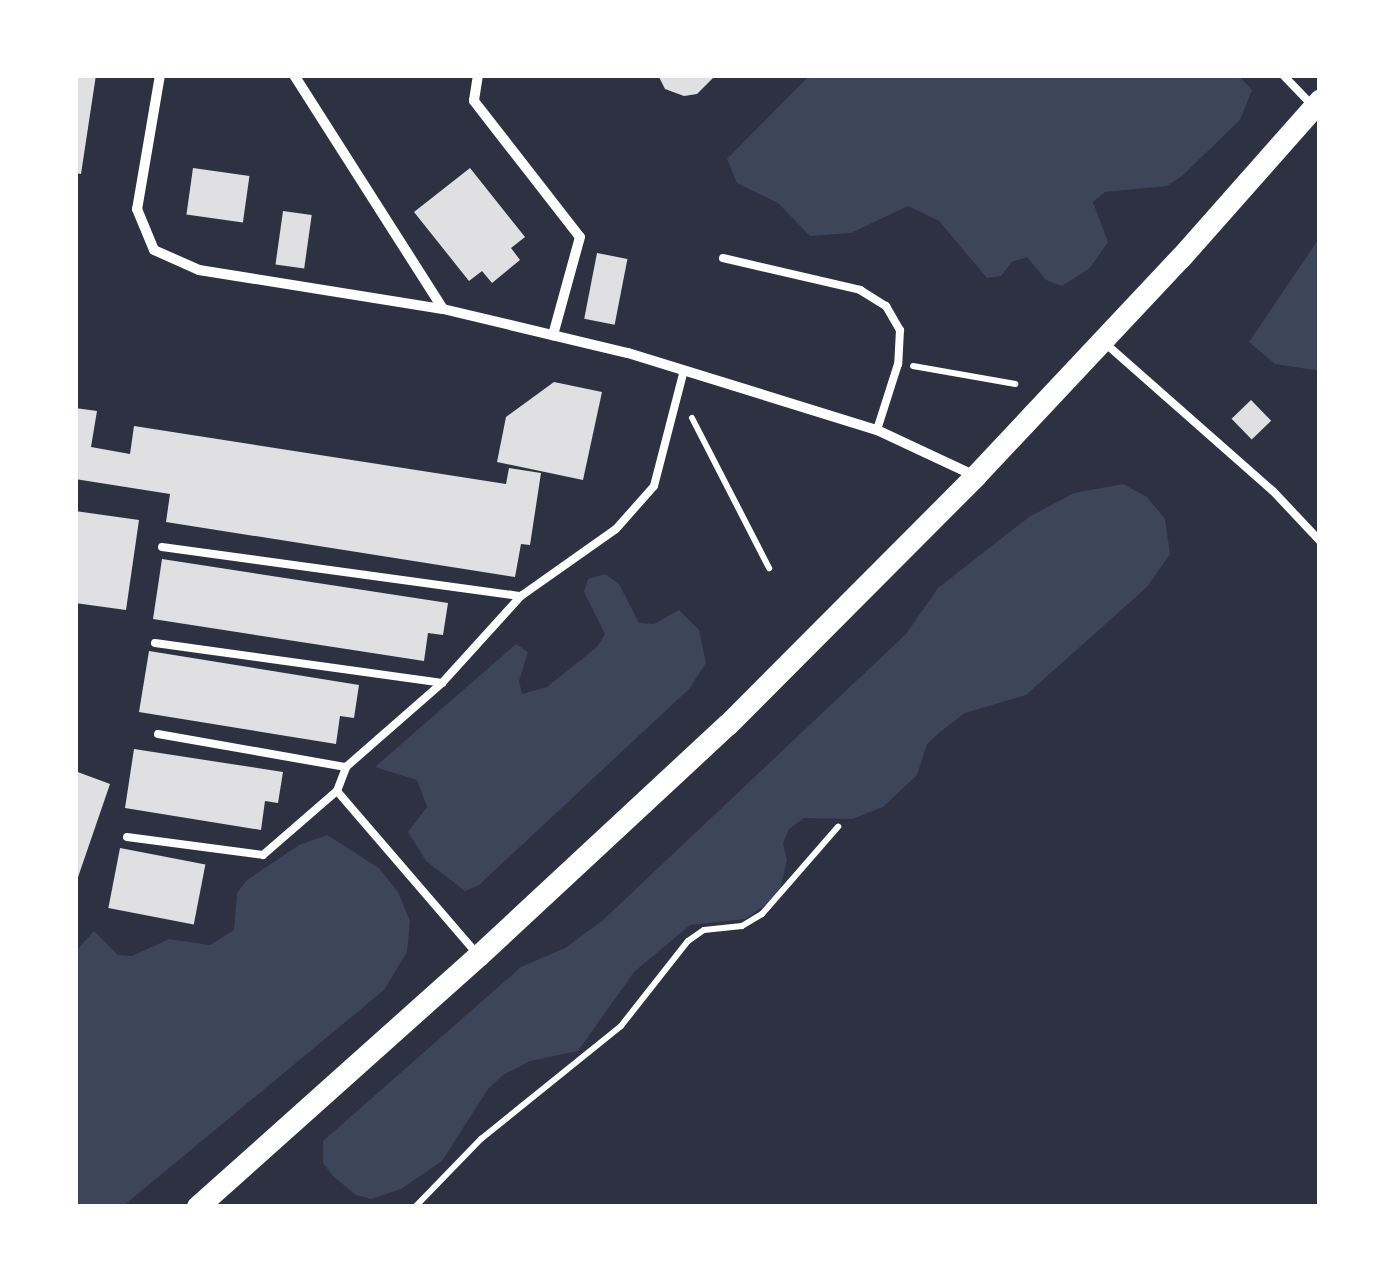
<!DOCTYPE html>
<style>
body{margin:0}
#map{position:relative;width:1395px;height:1282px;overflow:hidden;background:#2d3142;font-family:"DejaVu Sans",sans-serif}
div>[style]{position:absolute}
.green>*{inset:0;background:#3c4559}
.building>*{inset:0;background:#e0e0e3;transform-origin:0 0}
.path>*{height:6px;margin:-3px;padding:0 3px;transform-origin:3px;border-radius:3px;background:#fff}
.service>*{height:8px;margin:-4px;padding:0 4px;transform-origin:4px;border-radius:4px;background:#fff}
.minor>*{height:10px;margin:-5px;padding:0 5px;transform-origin:5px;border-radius:5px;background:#fff}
.primary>*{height:22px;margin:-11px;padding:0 11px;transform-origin:11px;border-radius:11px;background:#fff}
span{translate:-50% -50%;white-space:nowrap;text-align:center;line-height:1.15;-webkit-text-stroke:10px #fff;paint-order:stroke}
.frame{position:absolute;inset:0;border:78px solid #fff;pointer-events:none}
</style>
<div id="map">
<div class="green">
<div style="clip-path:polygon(810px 75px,1238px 75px,1252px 90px,1240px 120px,1182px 176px,1167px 186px,1105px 192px,1093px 202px,1108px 242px,1090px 268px,1062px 286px,1046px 280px,1027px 257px,1012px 262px,1001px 276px,987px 278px,939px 221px,908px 206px,851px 233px,810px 236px,778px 203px,737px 183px,727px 159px)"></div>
<div style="clip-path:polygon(1320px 237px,1320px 371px,1275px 364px,1249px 342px)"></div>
<div style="clip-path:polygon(1123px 484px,1147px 497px,1165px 519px,1170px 554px,1147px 587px,1026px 695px,965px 713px,940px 732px,927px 744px,917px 775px,883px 807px,852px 819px,804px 818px,789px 829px,783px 843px,787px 860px,780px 890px,764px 906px,745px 919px,690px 925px,634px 972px,578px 1051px,530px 1061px,503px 1075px,488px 1089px,442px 1161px,401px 1189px,371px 1199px,356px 1195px,333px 1176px,323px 1163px,323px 1141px,521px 967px,565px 948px,602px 921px,906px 634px,938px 588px,1029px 517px,1074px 493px)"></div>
<div style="clip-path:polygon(605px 574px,619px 584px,639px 623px,654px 624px,679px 610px,699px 630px,706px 663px,689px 689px,479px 885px,465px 891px,426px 861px,408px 832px,427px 807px,417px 780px,375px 767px,516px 644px,528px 652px,519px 681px,522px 694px,547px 687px,597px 647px,605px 634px,584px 592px,588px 579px)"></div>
<div style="clip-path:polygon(327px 835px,379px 868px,398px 892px,410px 921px,407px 952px,384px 990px,122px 1207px,75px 1207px,75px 952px,94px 931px,118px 955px,132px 956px,169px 939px,210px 945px,234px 930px,237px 893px,247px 880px,299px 845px)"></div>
</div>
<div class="building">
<div style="clip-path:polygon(75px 75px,96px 75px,81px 174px,75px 173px)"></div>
<div style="clip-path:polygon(658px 75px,716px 75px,697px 94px,684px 96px,665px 89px)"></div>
<div style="left:193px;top:168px;width:57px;height:47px;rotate:8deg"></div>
<div style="clip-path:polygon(470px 168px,525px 237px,511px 248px,520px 260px,492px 283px,482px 271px,469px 281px,414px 212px)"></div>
<div style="left:283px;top:211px;width:29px;height:54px;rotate:8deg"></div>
<div style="left:597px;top:253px;width:31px;height:67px;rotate:11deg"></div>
<div style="clip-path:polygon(554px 382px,602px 392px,583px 480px,497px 462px,506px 417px)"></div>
<div style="left:1251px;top:400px;width:29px;height:27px;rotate:46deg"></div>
<div style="clip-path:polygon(75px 408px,97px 411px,91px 447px,130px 454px,134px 426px,506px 484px,509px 468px,541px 473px,530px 545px,521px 544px,515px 577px,166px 522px,170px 494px,75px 479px)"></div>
<div style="clip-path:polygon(75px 511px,139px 520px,126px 610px,75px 603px)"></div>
<div style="clip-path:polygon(162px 559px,448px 603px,443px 635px,428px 633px,424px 661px,153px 619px)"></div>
<div style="clip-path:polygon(149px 651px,359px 685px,354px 718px,340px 716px,336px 744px,139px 712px)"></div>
<div style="clip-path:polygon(134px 749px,283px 772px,278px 803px,265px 801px,261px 830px,125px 808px)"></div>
<div style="clip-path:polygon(75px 771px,110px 784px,76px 883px,75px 883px)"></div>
<div style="left:120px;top:848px;width:87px;height:61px;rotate:11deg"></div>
</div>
<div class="path">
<div style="left:913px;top:366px;width:104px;rotate:10deg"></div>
<div style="left:692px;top:418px;width:169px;rotate:62.8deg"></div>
<div style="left:415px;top:1207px;width:95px;rotate:-45.9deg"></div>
<div style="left:481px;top:1139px;width:180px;rotate:-38.9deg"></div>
<div style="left:621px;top:1026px;width:108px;rotate:-51.8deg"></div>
<div style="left:688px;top:941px;width:19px;rotate:-35deg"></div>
<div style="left:704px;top:930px;width:38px;rotate:-6deg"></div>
<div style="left:742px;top:926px;width:23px;rotate:-31deg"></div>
<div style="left:762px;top:914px;width:116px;rotate:-48.9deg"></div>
</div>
<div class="service">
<div style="left:1283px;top:75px;width:40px;rotate:46deg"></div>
<div style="left:723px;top:258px;width:141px;rotate:13.1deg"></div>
<div style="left:860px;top:290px;width:31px;rotate:32deg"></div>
<div style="left:886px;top:306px;width:28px;rotate:60deg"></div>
<div style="left:900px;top:330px;width:34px;rotate:93deg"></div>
<div style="left:898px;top:364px;width:69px;rotate:107.7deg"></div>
<div style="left:1106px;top:344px;width:222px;rotate:41.4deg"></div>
<div style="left:1273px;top:491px;width:69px;rotate:46.8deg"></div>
<div style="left:162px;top:547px;width:362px;rotate:7.8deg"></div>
<div style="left:155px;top:643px;width:290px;rotate:7.9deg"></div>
<div style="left:158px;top:734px;width:191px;rotate:10deg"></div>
<div style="left:127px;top:837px;width:137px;rotate:7.5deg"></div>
<div style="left:263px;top:855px;width:98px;rotate:-40.9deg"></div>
<div style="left:478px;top:955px;width:216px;rotate:-130.7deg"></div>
<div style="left:337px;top:791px;width:26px;rotate:-69deg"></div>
<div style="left:346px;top:767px;width:128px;rotate:-41.2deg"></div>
<div style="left:442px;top:683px;width:118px;rotate:-47.8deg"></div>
<div style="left:521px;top:596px;width:116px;rotate:-35.2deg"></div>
<div style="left:616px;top:529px;width:57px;rotate:-48.5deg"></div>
<div style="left:654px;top:486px;width:120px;rotate:-75.5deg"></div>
</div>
<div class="minor">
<div style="left:160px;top:75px;width:136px;rotate:99.7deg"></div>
<div style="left:137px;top:209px;width:44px;rotate:67.5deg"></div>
<div style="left:154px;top:250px;width:49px;rotate:24deg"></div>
<div style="left:199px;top:270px;width:247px;rotate:9.1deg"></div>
<div style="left:294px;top:75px;width:277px;rotate:57.5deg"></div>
<div style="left:443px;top:309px;width:190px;rotate:13.4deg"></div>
<div style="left:628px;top:353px;width:261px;rotate:17.2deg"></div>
<div style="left:877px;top:430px;width:108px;rotate:25.1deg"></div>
<div style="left:478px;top:75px;width:26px;rotate:99deg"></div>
<div style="left:474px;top:101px;width:172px;rotate:52.1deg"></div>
<div style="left:580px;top:237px;width:102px;rotate:105.4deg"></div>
</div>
<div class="primary">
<div style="left:198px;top:1207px;width:377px;rotate:-41.8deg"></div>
<div style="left:479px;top:956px;width:340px;rotate:-42.9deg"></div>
<div style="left:728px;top:725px;width:351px;rotate:-45.1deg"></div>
<div style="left:976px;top:476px;width:299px;rotate:-46.8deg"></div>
<div style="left:1181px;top:258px;width:210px;rotate:-48.5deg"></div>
</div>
<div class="frame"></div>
</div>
